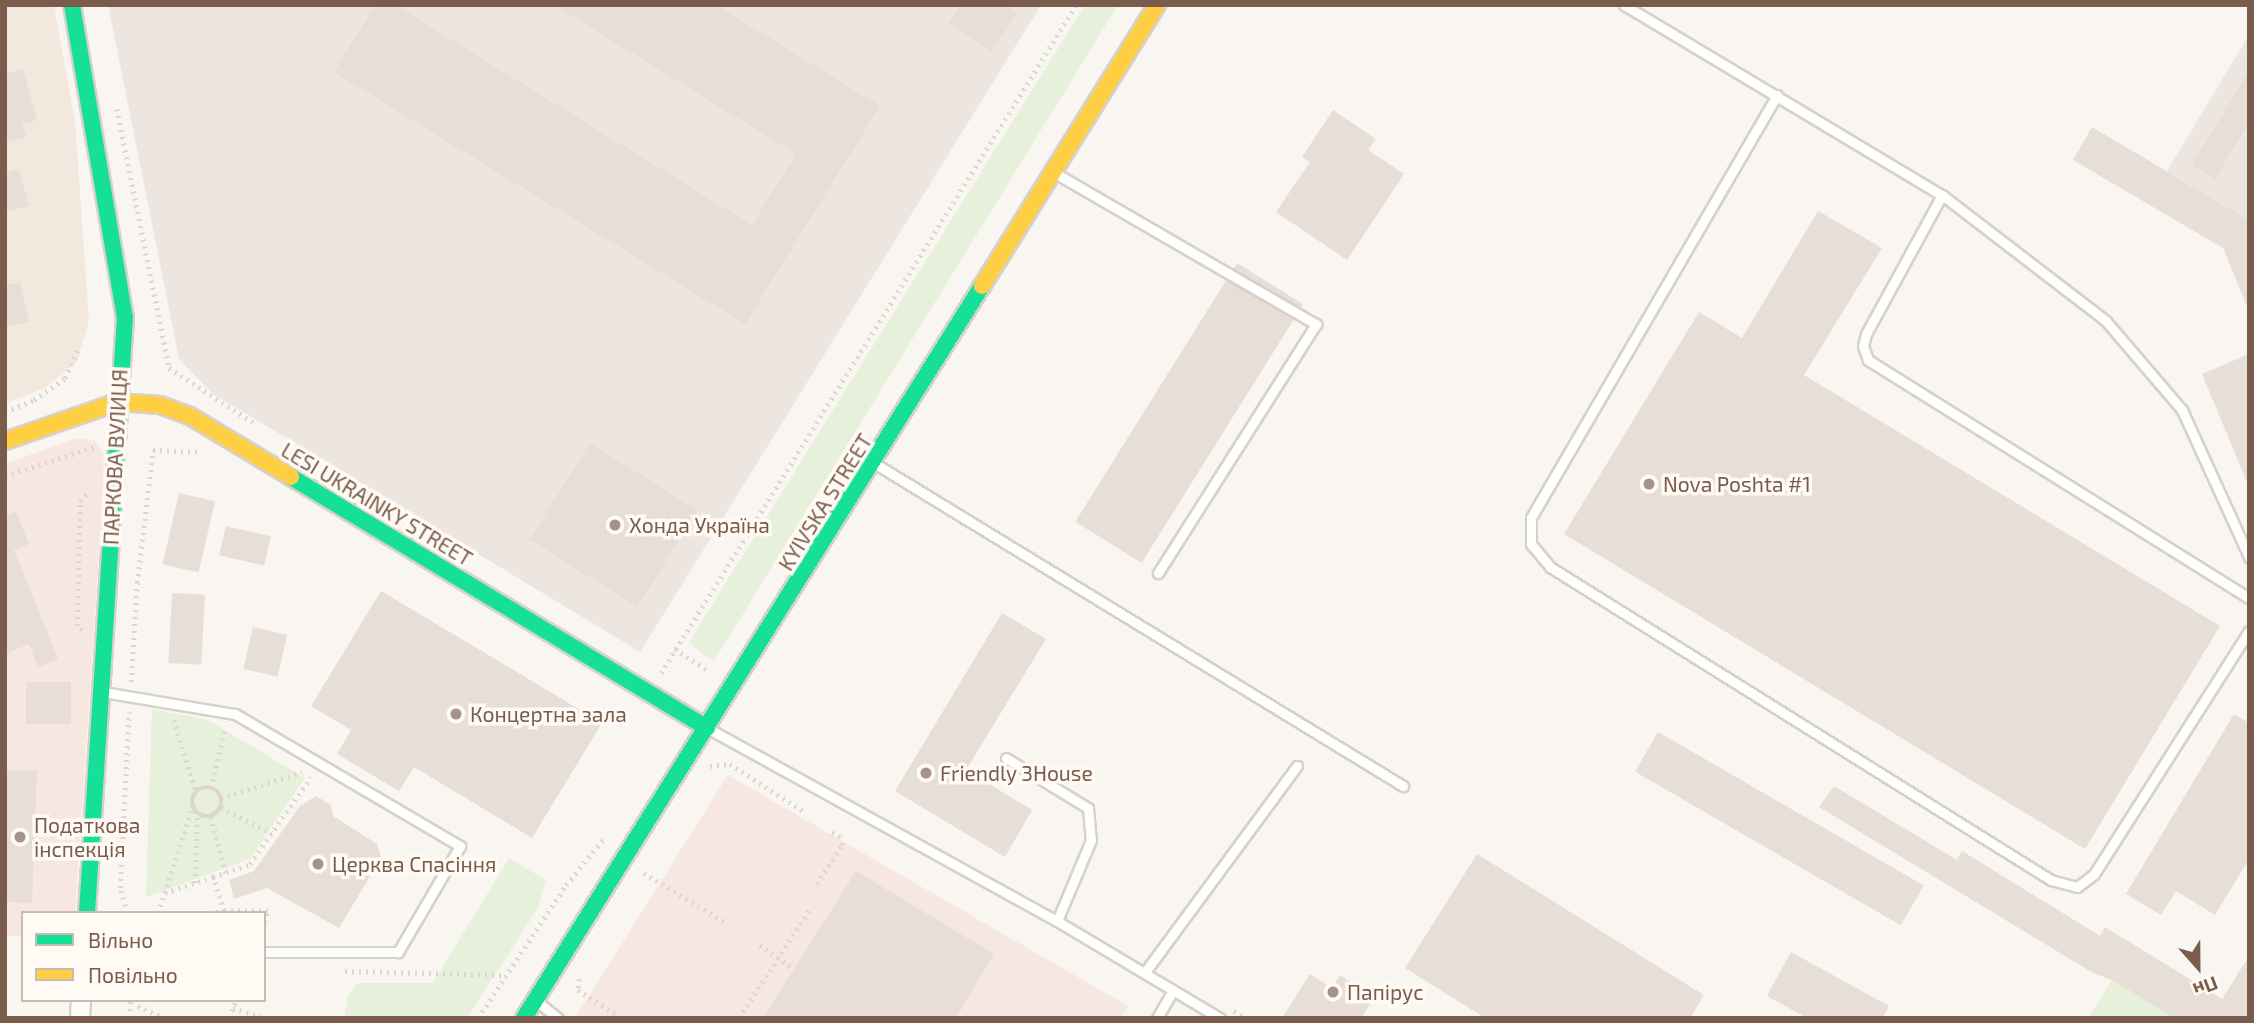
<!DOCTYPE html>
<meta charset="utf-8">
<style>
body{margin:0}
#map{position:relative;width:2254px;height:1023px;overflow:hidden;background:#f9f5f0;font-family:"Exo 2",sans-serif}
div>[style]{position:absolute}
.residential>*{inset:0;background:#f2e8de}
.commercial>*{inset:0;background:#f6e8e1}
.industrial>*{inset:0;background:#ede5e0}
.green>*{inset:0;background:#e7f0db}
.building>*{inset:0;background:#e6ded7;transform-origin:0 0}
.path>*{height:4.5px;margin-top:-2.25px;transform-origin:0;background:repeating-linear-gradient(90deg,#dcd5d0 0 2px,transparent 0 7px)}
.path>.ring{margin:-2.25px;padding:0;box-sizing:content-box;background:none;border:4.5px solid #dcd5d0;border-radius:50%}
.roads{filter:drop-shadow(2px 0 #d7d1cb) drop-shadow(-2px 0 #d7d1cb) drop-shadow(0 2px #d7d1cb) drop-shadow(0 -2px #d7d1cb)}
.lane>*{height:9px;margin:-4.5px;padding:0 4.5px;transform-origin:4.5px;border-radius:4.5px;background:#fefefd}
.street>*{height:18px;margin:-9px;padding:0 9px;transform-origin:9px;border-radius:9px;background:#fefefd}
.fast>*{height:16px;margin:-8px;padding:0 8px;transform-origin:8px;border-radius:8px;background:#16e098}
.slow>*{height:16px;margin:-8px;padding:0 8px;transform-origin:8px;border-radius:8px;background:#ffcf43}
.dots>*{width:19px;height:19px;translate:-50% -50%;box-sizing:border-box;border:4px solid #fffaf3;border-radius:50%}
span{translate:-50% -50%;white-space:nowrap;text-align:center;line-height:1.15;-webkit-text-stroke:7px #fffaf3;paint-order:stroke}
.street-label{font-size:21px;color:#7a5c4d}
.poi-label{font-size:21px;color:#7a5c4d}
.left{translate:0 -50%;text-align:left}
.frame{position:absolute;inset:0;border:7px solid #7a5c4d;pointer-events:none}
.legend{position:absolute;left:21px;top:911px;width:245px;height:91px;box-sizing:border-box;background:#fffaf3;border:2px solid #cabbb1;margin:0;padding:9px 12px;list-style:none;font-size:21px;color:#7a5c4d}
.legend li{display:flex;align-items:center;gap:14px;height:35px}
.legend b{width:35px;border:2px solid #cabbb1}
.north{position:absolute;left:2163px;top:932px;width:70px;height:70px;-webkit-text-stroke:5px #fffaf3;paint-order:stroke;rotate:159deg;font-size:19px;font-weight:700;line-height:28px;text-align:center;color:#7a5c4d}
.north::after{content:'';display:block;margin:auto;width:24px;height:32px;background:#7a5c4d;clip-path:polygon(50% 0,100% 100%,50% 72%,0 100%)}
</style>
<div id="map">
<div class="residential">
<div style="clip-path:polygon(5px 5px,54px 5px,75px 122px,89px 321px,77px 362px,45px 388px,5px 403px)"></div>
</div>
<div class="commercial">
<div style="clip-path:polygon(77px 438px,95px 441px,103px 452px,104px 479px,75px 913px,23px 913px,23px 936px,5px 936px,5px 464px)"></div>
<div style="clip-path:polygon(728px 775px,1128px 1006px,1120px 1018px,575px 1018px)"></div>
</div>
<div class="industrial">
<div style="clip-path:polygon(108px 5px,1041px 5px,640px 652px,212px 393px,179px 359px)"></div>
<div style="clip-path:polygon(2249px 35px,2249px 220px,2167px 171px)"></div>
</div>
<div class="green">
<div style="clip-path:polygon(1085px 5px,1118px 5px,714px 661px,704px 655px,689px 642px)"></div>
<div style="clip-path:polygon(152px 709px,208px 720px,305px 778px,250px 859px,146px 897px)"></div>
<div style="clip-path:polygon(509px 858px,546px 880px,538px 908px,467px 1018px,344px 1018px,348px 996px,357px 983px,433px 983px)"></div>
<div style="clip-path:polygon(2112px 980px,2174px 1018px,2088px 1018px)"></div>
</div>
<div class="building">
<div style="clip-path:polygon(375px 5px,395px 5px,752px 225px,796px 154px,554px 5px,716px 5px,880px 106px,745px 324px,334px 72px)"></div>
<div style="clip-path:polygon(960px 5px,1006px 5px,1017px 13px,992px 52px,948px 24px)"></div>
<div style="clip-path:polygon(23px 69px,37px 120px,22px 124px,26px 137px,5px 142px,5px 74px)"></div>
<div style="clip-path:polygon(2249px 71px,2249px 123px,2215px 179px,2192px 165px)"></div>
<div style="clip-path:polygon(1333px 110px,1376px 139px,1368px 150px,1404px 174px,1347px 260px,1276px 212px,1310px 162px,1302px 157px)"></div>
<div style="clip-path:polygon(2092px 127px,2249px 220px,2249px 311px,2223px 248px,2073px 160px)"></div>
<div style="clip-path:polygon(19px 169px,29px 206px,5px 212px,5px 173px)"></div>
<div style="clip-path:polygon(1818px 211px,1882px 248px,1804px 375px,2220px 626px,2085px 849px,1564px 534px,1699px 312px,1742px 338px)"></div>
<div style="left:1237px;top:263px;width:78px;height:305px;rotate:32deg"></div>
<div style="clip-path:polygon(20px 282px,29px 322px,5px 327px,5px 285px)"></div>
<div style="clip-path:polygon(2249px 354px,2249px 487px,2202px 374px)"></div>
<div style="left:590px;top:443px;width:127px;height:114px;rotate:32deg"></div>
<div style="left:179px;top:493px;width:37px;height:73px;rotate:13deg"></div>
<div style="clip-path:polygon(16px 512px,29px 544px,14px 550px,58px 659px,38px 667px,29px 644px,5px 654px,5px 516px)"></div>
<div style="left:226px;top:526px;width:46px;height:30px;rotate:13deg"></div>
<div style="clip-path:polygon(381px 591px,602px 723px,532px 838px,414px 767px,399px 791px,337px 754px,351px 730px,311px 706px)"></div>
<div style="left:172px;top:593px;width:33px;height:70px;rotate:3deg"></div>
<div style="clip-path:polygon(1002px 613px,1046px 639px,966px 770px,1032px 810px,1005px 857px,895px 791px)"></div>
<div style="left:253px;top:627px;width:35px;height:43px;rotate:13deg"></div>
<div style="left:26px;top:682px;width:45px;height:42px"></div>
<div style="clip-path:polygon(2234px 714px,2249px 723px,2249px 859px,2215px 915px,2176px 891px,2161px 915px,2126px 894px)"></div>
<div style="left:1658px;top:732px;width:307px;height:46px;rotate:30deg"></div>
<div style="clip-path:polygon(5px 770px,37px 771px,32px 903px,5px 902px)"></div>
<div style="clip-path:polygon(1834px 786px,1957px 860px,1962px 851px,2100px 936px,2105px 927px,2222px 999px,2249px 956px,2249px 1018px,2174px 1018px,2112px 980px,2093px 973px,1819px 807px)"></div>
<div style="clip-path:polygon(316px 796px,331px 805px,333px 816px,377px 844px,381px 858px,339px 928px,267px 888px,234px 899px,229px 880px,254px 871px,300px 806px)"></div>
<div style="clip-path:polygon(1477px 854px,1704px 995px,1690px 1018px,1485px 1018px,1405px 968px)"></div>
<div style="clip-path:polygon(856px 871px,994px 954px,956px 1018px,763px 1018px)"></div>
<div style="clip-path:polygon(1791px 952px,1889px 1006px,1883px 1018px,1807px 1018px,1767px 996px)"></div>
<div style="clip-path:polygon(1310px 974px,1332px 988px,1340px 975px,1375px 997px,1361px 1018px,1282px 1018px)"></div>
</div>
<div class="path">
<div style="left:117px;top:109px;width:264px;rotate:78.6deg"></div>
<div style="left:169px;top:368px;width:105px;rotate:32.9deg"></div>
<div style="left:5px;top:412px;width:31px;rotate:-22deg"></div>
<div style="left:34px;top:400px;width:38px;rotate:-35deg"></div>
<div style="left:65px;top:378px;width:30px;rotate:-66deg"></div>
<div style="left:5px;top:476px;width:94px;rotate:-18deg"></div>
<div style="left:82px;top:630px;width:6px;rotate:-141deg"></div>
<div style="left:77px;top:626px;width:125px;rotate:-88.6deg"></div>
<div style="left:80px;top:501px;width:13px;rotate:-48deg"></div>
<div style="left:675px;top:649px;width:42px;rotate:33.3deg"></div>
<div style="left:661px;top:673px;width:786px;rotate:-58.15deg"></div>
<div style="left:131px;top:682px;width:99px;rotate:-86.5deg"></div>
<div style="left:137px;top:583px;width:134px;rotate:-83.1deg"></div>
<div style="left:153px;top:450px;width:48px;rotate:2.4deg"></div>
<div style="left:174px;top:720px;width:75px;rotate:73deg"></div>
<div style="left:710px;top:766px;width:20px;rotate:-6deg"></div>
<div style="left:730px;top:764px;width:90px;rotate:32.8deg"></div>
<div class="ring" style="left:192px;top:787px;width:25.5px;height:25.5px"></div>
<div style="left:211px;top:788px;width:63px;rotate:-77.1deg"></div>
<div style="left:221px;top:798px;width:85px;rotate:-17.8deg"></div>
<div style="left:221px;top:808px;width:57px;rotate:26.1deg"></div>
<div style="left:211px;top:817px;width:58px;rotate:75deg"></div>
<div style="left:644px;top:873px;width:96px;rotate:31.4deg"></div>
<div style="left:195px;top:883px;width:69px;rotate:-88.3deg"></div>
<div style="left:817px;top:884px;width:46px;rotate:-57.3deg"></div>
<div style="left:842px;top:845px;width:8px;rotate:-104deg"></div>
<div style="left:840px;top:837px;width:13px;rotate:-151deg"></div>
<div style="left:165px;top:893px;width:51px;rotate:-18.4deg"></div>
<div style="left:127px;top:913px;width:26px;rotate:-106deg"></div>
<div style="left:120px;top:888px;width:176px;rotate:-87.1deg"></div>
<div style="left:158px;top:913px;width:114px;rotate:-72deg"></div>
<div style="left:209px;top:913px;width:15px;rotate:-8deg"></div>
<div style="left:264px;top:922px;width:12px;rotate:-70deg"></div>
<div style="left:268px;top:911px;width:44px;rotate:180deg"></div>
<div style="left:224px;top:911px;width:36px;rotate:-108deg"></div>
<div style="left:213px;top:877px;width:39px;rotate:-19deg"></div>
<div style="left:250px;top:864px;width:106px;rotate:-55deg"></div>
<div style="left:760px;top:945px;width:42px;rotate:35.2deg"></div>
<div style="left:345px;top:971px;width:159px;rotate:1.4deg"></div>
<div style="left:580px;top:979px;width:11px;rotate:100deg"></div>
<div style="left:578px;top:990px;width:52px;rotate:32.5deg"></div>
<div style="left:138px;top:1006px;width:29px;rotate:25deg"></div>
<div style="left:233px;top:1008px;width:32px;rotate:18deg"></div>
<div style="left:1234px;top:1011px;width:13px;rotate:32deg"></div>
<div style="left:129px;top:1018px;width:18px;rotate:-84deg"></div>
<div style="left:230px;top:1018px;width:19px;rotate:-72deg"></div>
<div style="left:478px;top:1018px;width:159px;rotate:-56.5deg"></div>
<div style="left:566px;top:885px;width:62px;rotate:-50.9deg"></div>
<div style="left:739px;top:1018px;width:132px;rotate:-57deg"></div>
</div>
<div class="roads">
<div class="lane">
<div style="left:1624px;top:5px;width:370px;rotate:30.9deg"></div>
<div style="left:1942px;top:195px;width:207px;rotate:37.5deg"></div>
<div style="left:2106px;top:321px;width:117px;rotate:49.5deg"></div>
<div style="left:2182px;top:410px;width:162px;rotate:65.5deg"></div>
<div style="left:1777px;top:95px;width:489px;rotate:120.2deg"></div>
<div style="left:1531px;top:518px;width:26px;rotate:90deg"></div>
<div style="left:1531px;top:544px;width:30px;rotate:50deg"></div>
<div style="left:1550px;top:567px;width:591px;rotate:32deg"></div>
<div style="left:2051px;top:880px;width:27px;rotate:15deg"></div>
<div style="left:2077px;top:887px;width:21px;rotate:-37deg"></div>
<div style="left:2094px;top:874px;width:288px;rotate:-57.5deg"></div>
<div style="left:1055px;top:173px;width:302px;rotate:30.1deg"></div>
<div style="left:1316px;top:324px;width:295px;rotate:122.4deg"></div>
<div style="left:1942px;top:195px;width:158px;rotate:118.7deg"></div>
<div style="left:1866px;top:334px;width:12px;rotate:104deg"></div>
<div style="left:1863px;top:346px;width:15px;rotate:70deg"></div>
<div style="left:1868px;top:360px;width:449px;rotate:32deg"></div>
<div style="left:874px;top:463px;width:620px;rotate:31.41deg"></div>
<div style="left:103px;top:692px;width:134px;rotate:9.5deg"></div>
<div style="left:235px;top:714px;width:261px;rotate:30.4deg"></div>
<div style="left:460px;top:846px;width:123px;rotate:120.3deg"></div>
<div style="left:398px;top:952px;width:134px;rotate:180deg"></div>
<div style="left:709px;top:729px;width:397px;rotate:28.9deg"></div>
<div style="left:1057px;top:921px;width:190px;rotate:30.8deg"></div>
<div style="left:1006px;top:758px;width:96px;rotate:31.4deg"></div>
<div style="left:1088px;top:808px;width:32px;rotate:85deg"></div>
<div style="left:1091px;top:840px;width:88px;rotate:112.8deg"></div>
<div style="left:1145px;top:972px;width:256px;rotate:-53.6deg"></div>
<div style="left:538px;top:1002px;width:26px;rotate:39deg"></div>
<div style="left:1157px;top:1018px;width:32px;rotate:-60deg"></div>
</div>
<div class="street">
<div style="left:80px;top:1018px;width:18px;rotate:-87deg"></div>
</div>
<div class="fast">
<div style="left:72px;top:5px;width:316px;rotate:80.4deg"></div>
<div style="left:125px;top:317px;width:597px;rotate:93.65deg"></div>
<div style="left:291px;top:477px;width:486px;rotate:31.1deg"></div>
<div style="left:524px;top:1018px;width:863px;rotate:-57.97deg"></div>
</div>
<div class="slow">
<div style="left:982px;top:286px;width:331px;rotate:-58.1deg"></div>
<div style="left:5px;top:441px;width:120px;rotate:-19deg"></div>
<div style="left:118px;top:402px;width:42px;rotate:4.1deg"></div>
<div style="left:160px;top:405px;width:32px;rotate:20deg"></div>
<div style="left:190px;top:416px;width:118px;rotate:31.1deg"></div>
</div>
</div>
<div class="dots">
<div style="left:1649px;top:484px;background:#a69286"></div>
<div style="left:615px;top:525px;background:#a69286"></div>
<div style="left:456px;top:714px;background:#a69286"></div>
<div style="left:926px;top:773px;background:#a69286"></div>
<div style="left:20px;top:837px;background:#a69286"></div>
<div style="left:318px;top:864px;background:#a69286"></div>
<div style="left:1333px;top:992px;background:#a69286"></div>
</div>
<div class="street-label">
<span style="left:115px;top:457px;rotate:-87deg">ПАРКОВА ВУЛИЦЯ</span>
<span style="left:825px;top:502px;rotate:-58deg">KYIVSKA STREET</span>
<span style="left:377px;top:504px;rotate:31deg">LESI UKRAINKY STREET</span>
</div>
<div class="poi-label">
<span class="left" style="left:1663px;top:484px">Nova Poshta #1</span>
<span class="left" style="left:629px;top:525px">Хонда Україна</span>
<span class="left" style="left:470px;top:714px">Концертна зала</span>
<span class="left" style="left:940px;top:773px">Friendly 3House</span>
<span class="left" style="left:34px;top:837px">Податкова<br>інспекція</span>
<span class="left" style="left:332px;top:864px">Церква Спасіння</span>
<span class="left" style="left:1347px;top:992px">Папірус</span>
</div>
<div class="frame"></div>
<ul class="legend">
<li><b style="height:9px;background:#16e098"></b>Вільно</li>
<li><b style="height:9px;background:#ffcf43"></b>Повільно</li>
</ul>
<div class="north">Пн</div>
</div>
